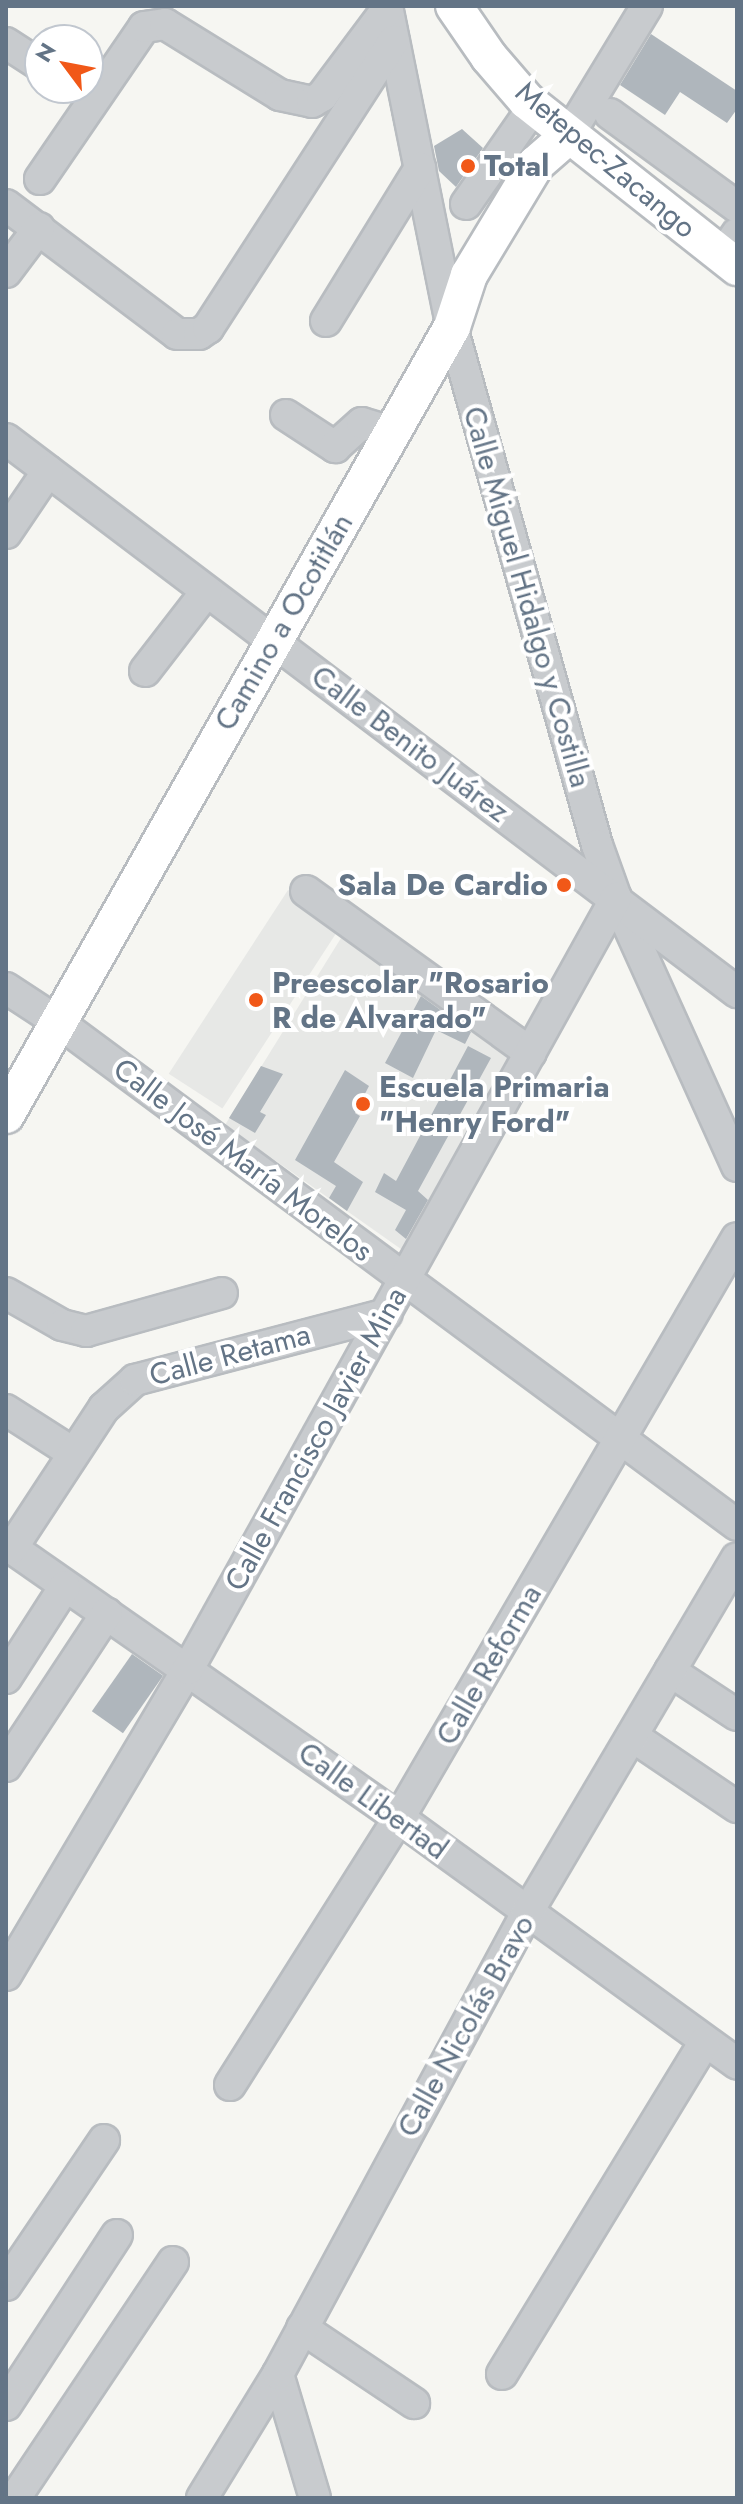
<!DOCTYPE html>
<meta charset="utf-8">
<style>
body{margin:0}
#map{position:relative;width:743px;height:2504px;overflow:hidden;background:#f6f6f2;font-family:Jost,sans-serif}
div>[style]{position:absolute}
.built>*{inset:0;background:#e7e8e6;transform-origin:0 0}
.building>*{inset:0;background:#afb6bc;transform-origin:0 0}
.roads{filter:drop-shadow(2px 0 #b8bcc0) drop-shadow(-2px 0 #b8bcc0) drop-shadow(0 2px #b8bcc0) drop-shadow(0 -2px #b8bcc0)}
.minor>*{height:30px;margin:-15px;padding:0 15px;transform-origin:15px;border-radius:15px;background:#c8cbce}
.major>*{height:36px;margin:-18px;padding:0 18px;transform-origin:18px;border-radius:18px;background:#fff}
.dots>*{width:22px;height:22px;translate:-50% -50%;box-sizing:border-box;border:4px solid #fff;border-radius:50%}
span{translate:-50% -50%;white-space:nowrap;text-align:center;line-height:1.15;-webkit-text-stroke:8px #fff;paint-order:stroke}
.street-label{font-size:30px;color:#637486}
.poi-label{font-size:30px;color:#637486;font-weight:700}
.left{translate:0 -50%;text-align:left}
.right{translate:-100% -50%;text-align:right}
.frame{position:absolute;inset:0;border:8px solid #637486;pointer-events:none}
.north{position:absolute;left:24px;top:24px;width:80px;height:80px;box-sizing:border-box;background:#fff;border:2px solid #c1c7cf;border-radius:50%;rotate:302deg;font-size:22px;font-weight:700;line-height:32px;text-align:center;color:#637486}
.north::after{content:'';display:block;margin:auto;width:28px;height:36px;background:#f15818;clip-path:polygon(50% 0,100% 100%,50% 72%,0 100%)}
</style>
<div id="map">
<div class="built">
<div style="left:288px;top:890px;width:64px;height:219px;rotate:33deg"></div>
<div style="clip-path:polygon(346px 930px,518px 1048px,408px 1254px,225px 1125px)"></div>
</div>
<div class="building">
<div style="clip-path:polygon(651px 34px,737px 91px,737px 109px,727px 123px,680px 92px,665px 115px,620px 85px)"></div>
<div style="clip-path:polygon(462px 129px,483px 148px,456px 187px,439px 171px,434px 146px)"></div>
<div style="clip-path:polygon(421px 996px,471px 1032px,465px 1044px,436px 1030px,413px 1078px,385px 1063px)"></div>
<div style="clip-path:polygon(468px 1046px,491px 1058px,418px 1191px,428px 1200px,406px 1239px,395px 1230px,406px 1210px,375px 1192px,384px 1173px,396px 1181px)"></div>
<div style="clip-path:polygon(261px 1066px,283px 1074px,260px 1112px,266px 1115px,255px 1133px,229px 1118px)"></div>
<div style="clip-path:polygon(345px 1070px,369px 1086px,355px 1113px,360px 1116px,334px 1162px,363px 1182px,347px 1211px,329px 1198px,336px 1186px,295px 1160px)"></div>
<div style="left:132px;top:1654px;width:38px;height:70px;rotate:35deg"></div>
</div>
<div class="roads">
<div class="minor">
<div style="left:387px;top:6px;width:328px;rotate:78.6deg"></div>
<div style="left:452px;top:327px;width:538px;rotate:74.36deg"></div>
<div style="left:597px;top:845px;width:56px;rotate:70.3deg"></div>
<div style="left:616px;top:898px;width:294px;rotate:65.7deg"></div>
<div style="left:6px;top:43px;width:40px;rotate:32.9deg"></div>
<div style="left:610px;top:114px;width:157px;rotate:36.2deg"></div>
<div style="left:568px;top:136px;width:152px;rotate:-58.7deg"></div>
<div style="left:40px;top:179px;width:184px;rotate:-55.6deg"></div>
<div style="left:144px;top:27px;width:21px;rotate:-8deg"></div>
<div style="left:165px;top:24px;width:135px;rotate:31.7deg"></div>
<div style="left:280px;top:95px;width:33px;rotate:12deg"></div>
<div style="left:312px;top:102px;width:12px;rotate:-31deg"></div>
<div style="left:322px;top:96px;width:109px;rotate:-53.2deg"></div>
<div style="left:466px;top:204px;width:119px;rotate:-55.2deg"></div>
<div style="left:6px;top:205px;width:214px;rotate:37deg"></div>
<div style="left:177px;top:334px;width:22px"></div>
<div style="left:199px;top:334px;width:11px;rotate:-34deg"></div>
<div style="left:208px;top:328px;width:342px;rotate:-57.1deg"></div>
<div style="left:722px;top:256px;width:27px;rotate:-56deg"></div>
<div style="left:6px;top:272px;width:55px;rotate:-53.1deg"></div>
<div style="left:326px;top:321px;width:180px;rotate:-58.4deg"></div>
<div style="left:286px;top:415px;width:59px;rotate:33.1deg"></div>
<div style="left:335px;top:447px;width:36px;rotate:-42deg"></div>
<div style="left:362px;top:423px;width:31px;rotate:17deg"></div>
<div style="left:6px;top:439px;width:917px;rotate:37.11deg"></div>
<div style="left:6px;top:533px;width:75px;rotate:-55.9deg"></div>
<div style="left:145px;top:671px;width:100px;rotate:-52.3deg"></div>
<div style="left:306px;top:891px;width:277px;rotate:35.8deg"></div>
<div style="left:6px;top:988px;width:62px;rotate:33.2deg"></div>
<div style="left:58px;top:1022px;width:845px;rotate:36.53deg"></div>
<div style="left:6px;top:1293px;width:64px;rotate:29.7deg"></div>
<div style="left:62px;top:1325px;width:25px;rotate:14deg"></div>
<div style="left:86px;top:1331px;width:141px;rotate:-15.6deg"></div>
<div style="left:6px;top:1410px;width:80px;rotate:32.7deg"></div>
<div style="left:6px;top:1544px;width:479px;rotate:34.9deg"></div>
<div style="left:399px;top:1818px;width:418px;rotate:36deg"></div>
<div style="left:12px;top:1548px;width:168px;rotate:-56.7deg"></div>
<div style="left:104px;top:1408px;width:42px;rotate:-42.1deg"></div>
<div style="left:135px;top:1380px;width:260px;rotate:-14.7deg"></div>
<div style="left:670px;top:1671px;width:80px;rotate:33.3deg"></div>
<div style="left:6px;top:1678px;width:109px;rotate:-57.3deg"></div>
<div style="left:632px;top:1736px;width:127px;rotate:34.1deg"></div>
<div style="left:6px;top:1766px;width:183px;rotate:-56.6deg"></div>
<div style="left:6px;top:1975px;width:356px;rotate:-59.3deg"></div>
<div style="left:188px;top:1669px;width:882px;rotate:-60.96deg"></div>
<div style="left:230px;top:2085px;width:316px;rotate:-57.7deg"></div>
<div style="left:399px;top:1818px;width:671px;rotate:-59.77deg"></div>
<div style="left:6px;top:2285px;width:175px;rotate:-55.9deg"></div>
<div style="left:302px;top:2328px;width:135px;rotate:33.8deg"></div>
<div style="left:278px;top:2374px;width:129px;rotate:73.4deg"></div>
<div style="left:502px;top:2374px;width:389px;rotate:-58.6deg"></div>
<div style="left:6px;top:2405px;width:203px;rotate:-56.9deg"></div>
<div style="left:15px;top:2498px;width:284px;rotate:-56.2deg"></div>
<div style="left:202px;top:2498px;width:145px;rotate:-58.5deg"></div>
<div style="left:278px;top:2374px;width:524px;rotate:-61.63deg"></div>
<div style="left:527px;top:1913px;width:412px;rotate:-59.4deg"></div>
</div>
<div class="major">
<div style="left:454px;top:6px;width:62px;rotate:55.5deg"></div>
<div style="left:489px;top:57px;width:58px;rotate:49.2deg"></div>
<div style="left:527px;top:101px;width:268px;rotate:38.3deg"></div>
<div style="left:6px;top:1115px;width:905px;rotate:-60.49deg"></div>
<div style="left:452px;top:327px;width:55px;rotate:-71.9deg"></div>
<div style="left:469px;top:275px;width:130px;rotate:-58.9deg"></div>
<div style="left:536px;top:164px;width:43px;rotate:-41.2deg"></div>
</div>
</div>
<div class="dots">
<div style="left:468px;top:166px;background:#f15818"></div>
<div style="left:564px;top:885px;background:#f15818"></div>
<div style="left:256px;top:1000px;background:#f15818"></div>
<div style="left:363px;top:1104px;background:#f15818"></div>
</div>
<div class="street-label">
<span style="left:606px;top:160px;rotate:40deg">Metepec-Zacango</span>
<span style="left:527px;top:597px;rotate:74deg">Calle Miguel Hidalgo y Costilla</span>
<span style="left:284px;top:622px;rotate:-60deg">Camino a Ocotitlán</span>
<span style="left:410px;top:744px;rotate:37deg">Calle Benito Juárez</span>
<span style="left:243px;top:1160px;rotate:37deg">Calle José María Morelos</span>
<span style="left:230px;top:1355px;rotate:-15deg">Calle Retama</span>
<span style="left:316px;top:1439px;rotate:-61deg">Calle Francisco Javier Mina</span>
<span style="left:489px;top:1665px;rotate:-60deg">Calle Reforma</span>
<span style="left:373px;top:1801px;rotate:36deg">Calle Libertad</span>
<span style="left:466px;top:2026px;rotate:-61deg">Calle Nicolás Bravo</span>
</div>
<div class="poi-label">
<span class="left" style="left:484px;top:166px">Total</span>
<span class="right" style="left:548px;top:885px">Sala De Cardio</span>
<span class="left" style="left:272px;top:1000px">Preescolar "Rosario<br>R de Alvarado"</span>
<span class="left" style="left:379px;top:1104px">Escuela Primaria<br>"Henry Ford"</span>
</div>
<div class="frame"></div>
<div class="north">N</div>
</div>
